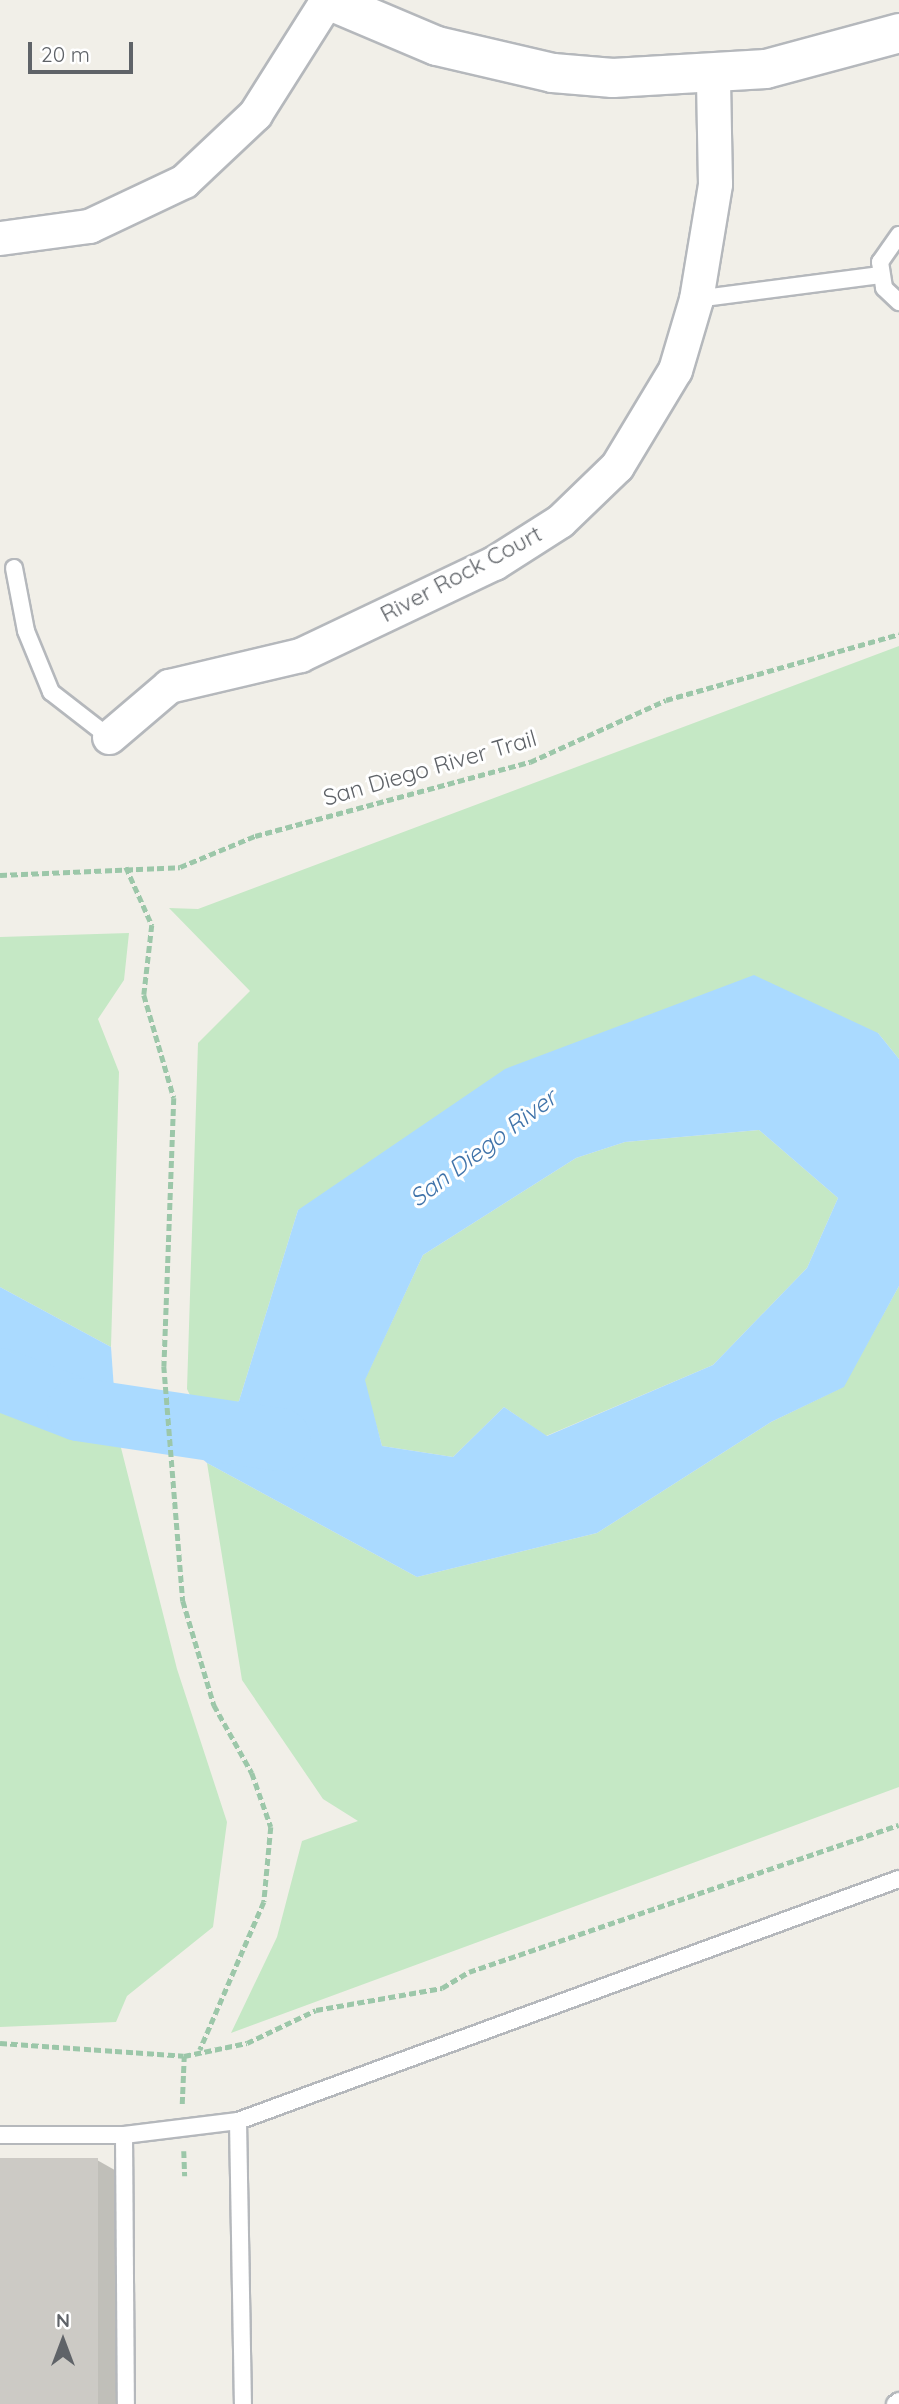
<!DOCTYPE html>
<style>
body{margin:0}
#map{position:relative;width:899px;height:2404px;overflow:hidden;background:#f1efe8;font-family:Quicksand,sans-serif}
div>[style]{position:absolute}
.green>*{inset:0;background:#c5e8c5}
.water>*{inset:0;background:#aadaff}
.shadow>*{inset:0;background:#0003}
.river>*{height:63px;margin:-31.5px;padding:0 31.5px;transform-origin:31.5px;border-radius:31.5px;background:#aadaff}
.building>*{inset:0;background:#cccac5;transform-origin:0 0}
.path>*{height:4.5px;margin-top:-2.25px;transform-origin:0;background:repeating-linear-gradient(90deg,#9cc7a9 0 7px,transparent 0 10.5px)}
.roads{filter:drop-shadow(2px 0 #b5b8bc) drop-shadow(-2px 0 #b5b8bc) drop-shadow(0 2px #b5b8bc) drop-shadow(0 -2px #b5b8bc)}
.service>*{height:16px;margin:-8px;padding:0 8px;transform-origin:8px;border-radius:8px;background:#fff}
.minor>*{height:33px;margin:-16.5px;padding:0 16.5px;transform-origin:16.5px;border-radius:16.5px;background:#fff}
.tertiary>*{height:38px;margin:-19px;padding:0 19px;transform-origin:19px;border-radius:19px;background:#fff}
span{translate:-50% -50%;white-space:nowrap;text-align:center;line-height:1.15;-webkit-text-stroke:6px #fff;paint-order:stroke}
.street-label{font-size:23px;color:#5f6368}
.water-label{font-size:24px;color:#4174aa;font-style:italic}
.north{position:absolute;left:28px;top:2306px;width:70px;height:70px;-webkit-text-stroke:5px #fff;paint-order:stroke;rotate:0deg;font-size:19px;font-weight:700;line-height:28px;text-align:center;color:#5f6368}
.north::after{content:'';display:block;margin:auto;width:24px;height:32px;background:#5f6368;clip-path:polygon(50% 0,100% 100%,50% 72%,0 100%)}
.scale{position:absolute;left:28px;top:42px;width:105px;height:32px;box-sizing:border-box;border:4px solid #5f6368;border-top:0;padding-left:9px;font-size:21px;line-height:24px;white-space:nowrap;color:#5f6368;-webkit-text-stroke:5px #fff;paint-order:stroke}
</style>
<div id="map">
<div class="green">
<div style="clip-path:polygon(899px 646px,899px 1059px,878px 1033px,298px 1210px,239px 1401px,201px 1418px,187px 1389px,198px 1043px,250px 991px,169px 908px,198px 909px)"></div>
<div style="clip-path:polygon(129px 933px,124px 980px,98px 1019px,119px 1072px,111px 1347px,0 1287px,0 937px)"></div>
<div style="clip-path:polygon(759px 1130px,838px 1198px,807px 1268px,713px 1365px,546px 1436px,504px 1407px,453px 1457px,382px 1446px,364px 1381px,423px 1255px,576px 1158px,625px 1142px)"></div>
<div style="clip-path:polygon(899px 1286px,899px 1787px,231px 2033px,277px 1937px,302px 1841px,358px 1821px,323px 1799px,242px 1680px,207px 1463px,417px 1577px,597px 1533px,771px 1422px,843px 1387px)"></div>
<div style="clip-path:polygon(0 1405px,117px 1432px,177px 1669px,227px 1822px,213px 1927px,127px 1996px,116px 2022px,0 2027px)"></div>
</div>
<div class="water">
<div style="clip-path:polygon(evenodd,754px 975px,878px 1033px,899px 1059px,899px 1286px,844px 1387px,771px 1422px,597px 1533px,417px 1577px,207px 1463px,178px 1437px,239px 1401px,298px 1210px,505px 1069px,754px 975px,759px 1130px,838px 1198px,807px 1268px,713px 1365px,547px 1436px,504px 1407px,453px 1457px,382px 1446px,365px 1380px,423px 1255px,576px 1158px,625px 1142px,759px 1130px)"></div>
<div style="clip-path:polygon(0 1287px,111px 1347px,117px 1432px,0 1405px)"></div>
</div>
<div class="shadow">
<div style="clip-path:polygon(97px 2160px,120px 2173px,121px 2404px,0 2404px,0 2161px)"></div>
</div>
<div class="river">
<div style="left:0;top:1379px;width:84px;rotate:21deg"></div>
<div style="left:78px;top:1409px;width:203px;rotate:8.5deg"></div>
</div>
<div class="building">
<div style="left:98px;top:2158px;width:246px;height:98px;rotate:90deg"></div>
</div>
<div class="path">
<div style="left:126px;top:867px;width:64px;rotate:65.9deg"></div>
<div style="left:152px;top:925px;width:70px;rotate:96.5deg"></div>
<div style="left:144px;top:995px;width:107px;rotate:73.8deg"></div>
<div style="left:174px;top:1098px;width:268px;rotate:92.1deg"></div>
<div style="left:164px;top:1366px;width:236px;rotate:85.4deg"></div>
<div style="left:183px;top:1601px;width:109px;rotate:73.4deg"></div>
<div style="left:214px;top:1705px;width:78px;rotate:60.8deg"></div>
<div style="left:252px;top:1773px;width:57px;rotate:70.6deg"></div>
<div style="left:271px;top:1827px;width:75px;rotate:95.3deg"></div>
<div style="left:264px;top:1902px;width:161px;rotate:113.4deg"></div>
<div style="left:0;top:875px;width:180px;rotate:-2.5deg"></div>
<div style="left:180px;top:867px;width:81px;rotate:-22.5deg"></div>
<div style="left:255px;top:836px;width:285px;rotate:-15.1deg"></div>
<div style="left:530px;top:762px;width:149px;rotate:-24.5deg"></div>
<div style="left:666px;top:700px;width:242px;rotate:-15.8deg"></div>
<div style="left:0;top:2043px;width:184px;rotate:4deg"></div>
<div style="left:184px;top:2056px;width:64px;rotate:-11.7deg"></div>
<div style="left:247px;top:2043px;width:76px;rotate:-25.6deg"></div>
<div style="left:316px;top:2010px;width:128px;rotate:-9.9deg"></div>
<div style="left:442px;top:1988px;width:31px;rotate:-31deg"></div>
<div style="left:469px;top:1972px;width:454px;rotate:-18.9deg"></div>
<div style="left:182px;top:2104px;width:48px;rotate:-87.6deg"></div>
<div style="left:184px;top:2151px;width:25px;rotate:88deg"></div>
</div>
<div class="roads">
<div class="service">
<div style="left:899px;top:235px;width:33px;rotate:125deg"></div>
<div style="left:880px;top:262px;width:26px;rotate:81deg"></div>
<div style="left:884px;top:288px;width:21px;rotate:43deg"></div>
<div style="left:696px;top:299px;width:186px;rotate:-7.4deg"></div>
<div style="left:14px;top:568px;width:64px;rotate:79.2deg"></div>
<div style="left:26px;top:631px;width:66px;rotate:67.7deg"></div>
<div style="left:51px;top:692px;width:73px;rotate:37.8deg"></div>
<div style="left:238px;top:2121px;width:283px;rotate:89deg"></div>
<div style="left:0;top:2135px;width:124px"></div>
<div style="left:124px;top:2135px;width:269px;rotate:89.6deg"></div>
<div style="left:124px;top:2135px;width:115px;rotate:-7deg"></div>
<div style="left:238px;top:2121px;width:704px;rotate:-20.11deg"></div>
<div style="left:895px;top:2404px;width:5px;rotate:-37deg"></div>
</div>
<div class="minor">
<div style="left:0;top:238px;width:90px;rotate:-7.7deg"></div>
<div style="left:89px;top:226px;width:105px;rotate:-25.3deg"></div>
<div style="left:184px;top:181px;width:98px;rotate:-43.3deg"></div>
<div style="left:255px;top:114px;width:135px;rotate:-57.7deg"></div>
<div style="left:109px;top:737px;width:79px;rotate:-40.4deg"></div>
<div style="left:169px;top:686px;width:135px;rotate:-13.3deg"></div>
<div style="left:300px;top:655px;width:215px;rotate:-25.4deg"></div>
<div style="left:494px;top:563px;width:78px;rotate:-32.5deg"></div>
<div style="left:560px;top:521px;width:79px;rotate:-44deg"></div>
<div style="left:617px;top:466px;width:112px;rotate:-58.9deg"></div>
<div style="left:675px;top:370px;width:74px;rotate:-73.5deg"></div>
<div style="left:696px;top:299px;width:117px;rotate:-80.6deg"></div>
<div style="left:715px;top:184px;width:108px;rotate:-91.1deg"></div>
</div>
<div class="tertiary">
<div style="left:328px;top:0;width:118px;rotate:22.9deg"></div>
<div style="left:437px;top:46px;width:119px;rotate:13.1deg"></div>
<div style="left:553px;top:73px;width:60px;rotate:4.8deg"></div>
<div style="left:613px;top:78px;width:153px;rotate:-3.4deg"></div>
<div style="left:766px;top:69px;width:138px;rotate:-15.1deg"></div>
</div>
</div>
<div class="street-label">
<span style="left:461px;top:574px;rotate:-28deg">River Rock Court</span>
<span style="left:430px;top:768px;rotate:-16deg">San Diego River Trail</span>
</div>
<div class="water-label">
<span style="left:483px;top:1148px;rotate:-37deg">San Diego River</span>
</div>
<div class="north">N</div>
<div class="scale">20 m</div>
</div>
